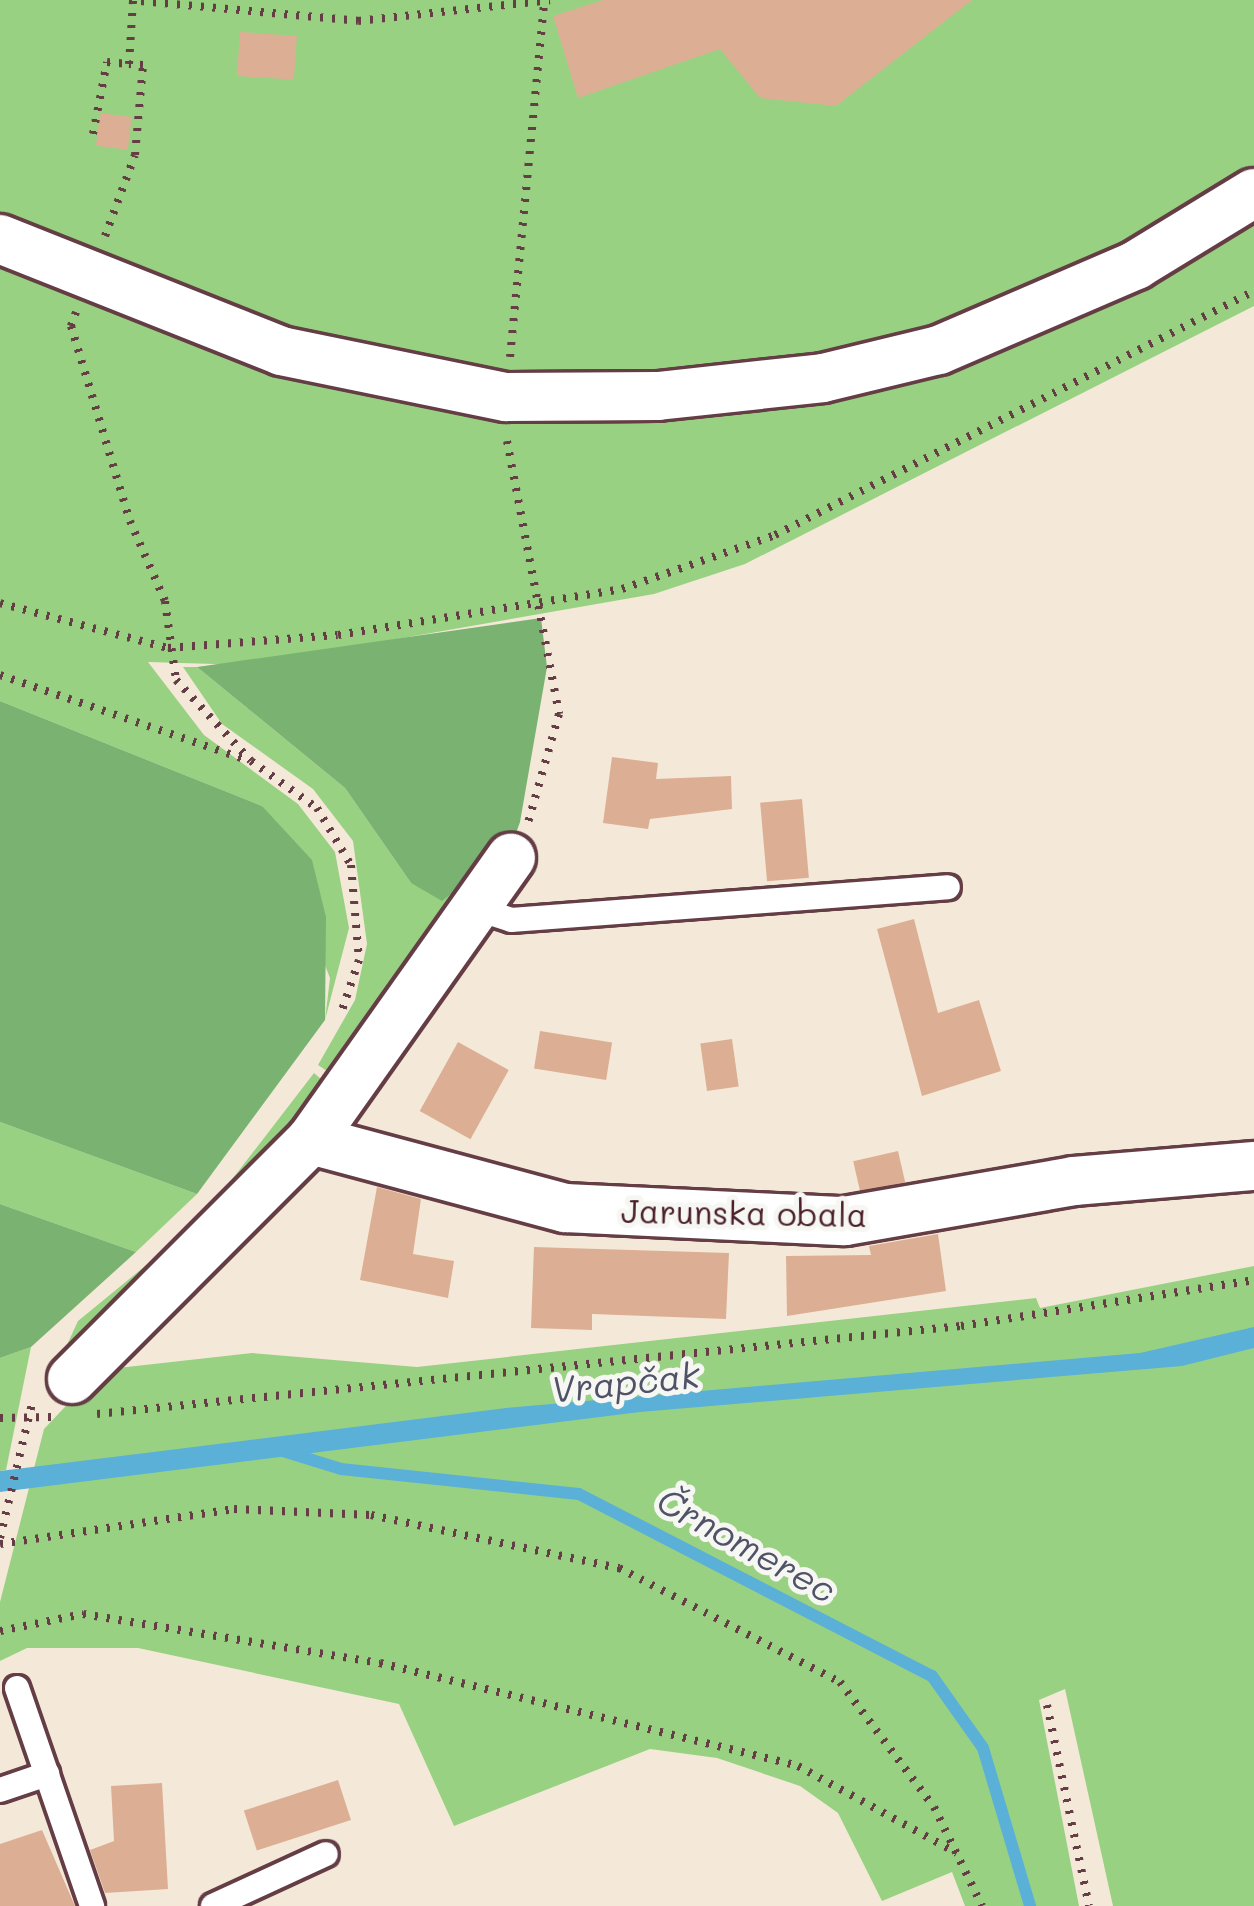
<!DOCTYPE html>
<meta charset="utf-8">
<style>
body{margin:0}
#map{position:relative;width:1254px;height:1906px;overflow:hidden;background:#f4e9d8;font-family:Mali,sans-serif}
div>[style]{position:absolute}
.green>*{inset:0;background:#99d183}
.forest>*{inset:0;background:#7ab371}
.water>*{inset:0;background:#5bb0d7}
.stream>*{height:12px;margin:-6px;padding:0 6px;transform-origin:6px;border-radius:6px;background:#5bb0d7}
.building>*{inset:0;background:#dcaf94;transform-origin:0 0}
.path>*{height:8px;margin-top:-4px;transform-origin:0;background:repeating-linear-gradient(90deg,#643d45 0 3px,transparent 0 12px)}
.roads{filter:drop-shadow(3px 0 #643d45) drop-shadow(-3px 0 #643d45) drop-shadow(0 3px #643d45) drop-shadow(0 -3px #643d45)}
.service>*{height:24px;margin:-12px;padding:0 12px;transform-origin:12px;border-radius:12px;background:#fff}
.minor>*{height:48px;margin:-24px;padding:0 24px;transform-origin:24px;border-radius:24px;background:#fff}
span{translate:-50% -50%;white-space:nowrap;text-align:center;line-height:1.15;-webkit-text-stroke:10px #f6f6f2;paint-order:stroke}
.street-label{font-size:33px;color:#4a1f2b}
.water-label{font-size:36px;color:#505267;font-style:italic}
</style>
<div id="map">
<div class="green">
<div style="clip-path:polygon(0 0,1254px 0,1254px 306px,745px 564px,654px 594px,248px 665px,148px 662px,204px 735px,298px 804px,335px 852px,349px 928px,325px 1020px,330px 978px,262px 806px,0 701px)"></div>
<div style="clip-path:polygon(183px 667px,197px 667px,345px 788px,411px 883px,464px 894px,343px 1082px,318px 1065px,355px 1000px,367px 944px,353px 841px,313px 789px,222px 724px)"></div>
<div style="clip-path:polygon(314px 1073px,336px 1092px,48px 1386px,78px 1321px,200px 1221px)"></div>
<div style="clip-path:polygon(0 1122px,197px 1194px,136px 1252px,0 1204px)"></div>
<div style="clip-path:polygon(1254px 1266px,1254px 1906px,1113px 1906px,1065px 1689px,1039px 1700px,1079px 1906px,965px 1906px,952px 1872px,882px 1901px,838px 1813px,800px 1786px,717px 1758px,650px 1749px,454px 1826px,399px 1704px,138px 1648px,27px 1648px,0 1661px,0 1602px,44px 1429px,100px 1370px,252px 1353px,417px 1367px,1036px 1298px,1040px 1308px)"></div>
<div style="clip-path:polygon(31px 1347px,6px 1470px,0 1471px,0 1358px)"></div>
</div>
<div class="forest">
<div style="clip-path:polygon(541px 618px,547px 667px,520px 822px,511px 847px,442px 901px,411px 883px,345px 788px,197px 667px)"></div>
<div style="clip-path:polygon(0 701px,262px 806px,312px 860px,326px 917px,325px 1020px,197px 1194px,0 1122px)"></div>
<div style="clip-path:polygon(0 1204px,136px 1252px,31px 1347px,0 1358px)"></div>
</div>
<div class="water">
<div style="clip-path:polygon(1254px 1327px,1254px 1348px,1182px 1366px,640px 1412px,0 1492px,0 1471px,506px 1408px,1140px 1353px)"></div>
</div>
<div class="stream">
<div style="left:283px;top:1451px;width:61px;rotate:17.2deg"></div>
<div style="left:341px;top:1469px;width:239px;rotate:6deg"></div>
<div style="left:579px;top:1494px;width:397px;rotate:27.3deg"></div>
<div style="left:932px;top:1676px;width:88px;rotate:54.7deg"></div>
<div style="left:983px;top:1748px;width:165px;rotate:73.4deg"></div>
</div>
<div class="building">
<div style="clip-path:polygon(603px 0,972px 0,836px 106px,760px 98px,720px 49px,578px 98px,553px 16px)"></div>
<div style="left:240px;top:32px;width:57px;height:44px;rotate:4deg"></div>
<div style="left:100px;top:113px;width:32px;height:33px;rotate:7deg"></div>
<div style="clip-path:polygon(612px 757px,658px 763px,656px 779px,731px 776px,732px 809px,650px 819px,648px 829px,603px 823px)"></div>
<div style="left:802px;top:799px;width:79px;height:42px;rotate:85deg"></div>
<div style="clip-path:polygon(914px 919px,938px 1013px,979px 1000px,1001px 1071px,922px 1096px,877px 929px)"></div>
<div style="left:540px;top:1031px;width:73px;height:38px;rotate:9deg"></div>
<div style="left:732px;top:1039px;width:48px;height:32px;rotate:82deg"></div>
<div style="left:458px;top:1042px;width:58px;height:79px;rotate:29deg"></div>
<div style="left:898px;top:1151px;width:32px;height:46px;rotate:77deg"></div>
<div style="clip-path:polygon(377px 1187px,421px 1199px,413px 1254px,454px 1261px,448px 1298px,360px 1280px)"></div>
<div style="clip-path:polygon(938px 1234px,946px 1291px,787px 1316px,786px 1256px,871px 1255px,869px 1246px)"></div>
<div style="clip-path:polygon(534px 1247px,729px 1253px,726px 1319px,592px 1314px,592px 1330px,531px 1328px)"></div>
<div style="left:338px;top:1780px;width:42px;height:99px;rotate:72deg"></div>
<div style="clip-path:polygon(162px 1783px,168px 1889px,105px 1893px,90px 1850px,114px 1841px,111px 1786px)"></div>
<div style="clip-path:polygon(42px 1830px,75px 1906px,0 1906px,0 1844px)"></div>
</div>
<div class="path">
<div style="left:129px;top:0;width:230px;rotate:5.2deg"></div>
<div style="left:358px;top:21px;width:193px;rotate:-6.2deg"></div>
<div style="left:93px;top:134px;width:73px;rotate:-79deg"></div>
<div style="left:107px;top:62px;width:22px;rotate:5deg"></div>
<div style="left:129px;top:64px;width:64px;rotate:-86.4deg"></div>
<div style="left:105px;top:236px;width:86px;rotate:-69.7deg"></div>
<div style="left:135px;top:155px;width:90px;rotate:-84.9deg"></div>
<div style="left:143px;top:65px;width:14px;rotate:-176deg"></div>
<div style="left:76px;top:312px;width:15px;rotate:110deg"></div>
<div style="left:71px;top:326px;width:204px;rotate:73.2deg"></div>
<div style="left:130px;top:521px;width:87px;rotate:66.4deg"></div>
<div style="left:165px;top:601px;width:80px;rotate:82.1deg"></div>
<div style="left:176px;top:680px;width:110px;rotate:47.2deg"></div>
<div style="left:251px;top:761px;width:81px;rotate:35.5deg"></div>
<div style="left:317px;top:808px;width:66px;rotate:59.2deg"></div>
<div style="left:351px;top:865px;width:95px;rotate:85.2deg"></div>
<div style="left:359px;top:960px;width:59px;rotate:108.7deg"></div>
<div style="left:510px;top:357px;width:357px;rotate:-84.5deg"></div>
<div style="left:507px;top:441px;width:278px;rotate:79.2deg"></div>
<div style="left:559px;top:714px;width:113px;rotate:105.9deg"></div>
<div style="left:0;top:603px;width:174px;rotate:15deg"></div>
<div style="left:168px;top:648px;width:170px;rotate:-4.4deg"></div>
<div style="left:338px;top:635px;width:288px;rotate:-9.2deg"></div>
<div style="left:622px;top:589px;width:162px;rotate:-19.4deg"></div>
<div style="left:775px;top:535px;width:538px;rotate:-26.99deg"></div>
<div style="left:0;top:675px;width:258px;rotate:19deg"></div>
<div style="left:97px;top:1414px;width:868px;rotate:-5.82deg"></div>
<div style="left:961px;top:1326px;width:297px;rotate:-8.9deg"></div>
<div style="left:0;top:1418px;width:52px;rotate:-1.1deg"></div>
<div style="left:0;top:1538px;width:142px;rotate:-76.6deg"></div>
<div style="left:0;top:1544px;width:237px;rotate:-8.5deg"></div>
<div style="left:234px;top:1509px;width:137px;rotate:2.5deg"></div>
<div style="left:371px;top:1515px;width:254px;rotate:12.1deg"></div>
<div style="left:619px;top:1568px;width:249px;rotate:27.3deg"></div>
<div style="left:840px;top:1682px;width:156px;rotate:53.1deg"></div>
<div style="left:934px;top:1807px;width:110px;rotate:64.1deg"></div>
<div style="left:0;top:1631px;width:85px;rotate:-11.6deg"></div>
<div style="left:83px;top:1614px;width:301px;rotate:9.4deg"></div>
<div style="left:380px;top:1663px;width:431px;rotate:13.8deg"></div>
<div style="left:798px;top:1766px;width:181px;rotate:28.7deg"></div>
<div style="left:1047px;top:1705px;width:205px;rotate:78.2deg"></div>
</div>
<div class="roads">
<div class="service">
<div style="left:478px;top:909px;width:35px;rotate:18deg"></div>
<div style="left:511px;top:920px;width:438px;rotate:-4.3deg"></div>
<div style="left:17px;top:1688px;width:231px;rotate:71deg"></div>
<div style="left:0;top:1790px;width:50px;rotate:-18.8deg"></div>
<div style="left:213px;top:1906px;width:124px;rotate:-24.7deg"></div>
</div>
<div class="minor">
<div style="left:0;top:239px;width:302px;rotate:21.7deg"></div>
<div style="left:281px;top:351px;width:230px;rotate:11.6deg"></div>
<div style="left:506px;top:397px;width:152px;rotate:-0.4deg"></div>
<div style="left:658px;top:396px;width:166px;rotate:-6.2deg"></div>
<div style="left:823px;top:378px;width:119px;rotate:-13.6deg"></div>
<div style="left:939px;top:350px;width:215px;rotate:-23.3deg"></div>
<div style="left:1136px;top:265px;width:138px;rotate:-31.4deg"></div>
<div style="left:311px;top:1140px;width:263px;rotate:15deg"></div>
<div style="left:565px;top:1208px;width:280px;rotate:2.7deg"></div>
<div style="left:845px;top:1221px;width:232px;rotate:-9.9deg"></div>
<div style="left:1074px;top:1181px;width:181px;rotate:-4.8deg"></div>
<div style="left:72px;top:1379px;width:338px;rotate:-45deg"></div>
<div style="left:311px;top:1140px;width:346px;rotate:-54.7deg"></div>
</div>
</div>
<div class="street-label">
<span style="left:744px;top:1212px;rotate:1deg">Jarunska obala</span>
</div>
<div class="water-label">
<span style="left:625px;top:1381px;rotate:-6deg">Vrapčak</span>
<span style="left:747px;top:1544px;rotate:29deg">Črnomerec</span>
</div>
</div>
